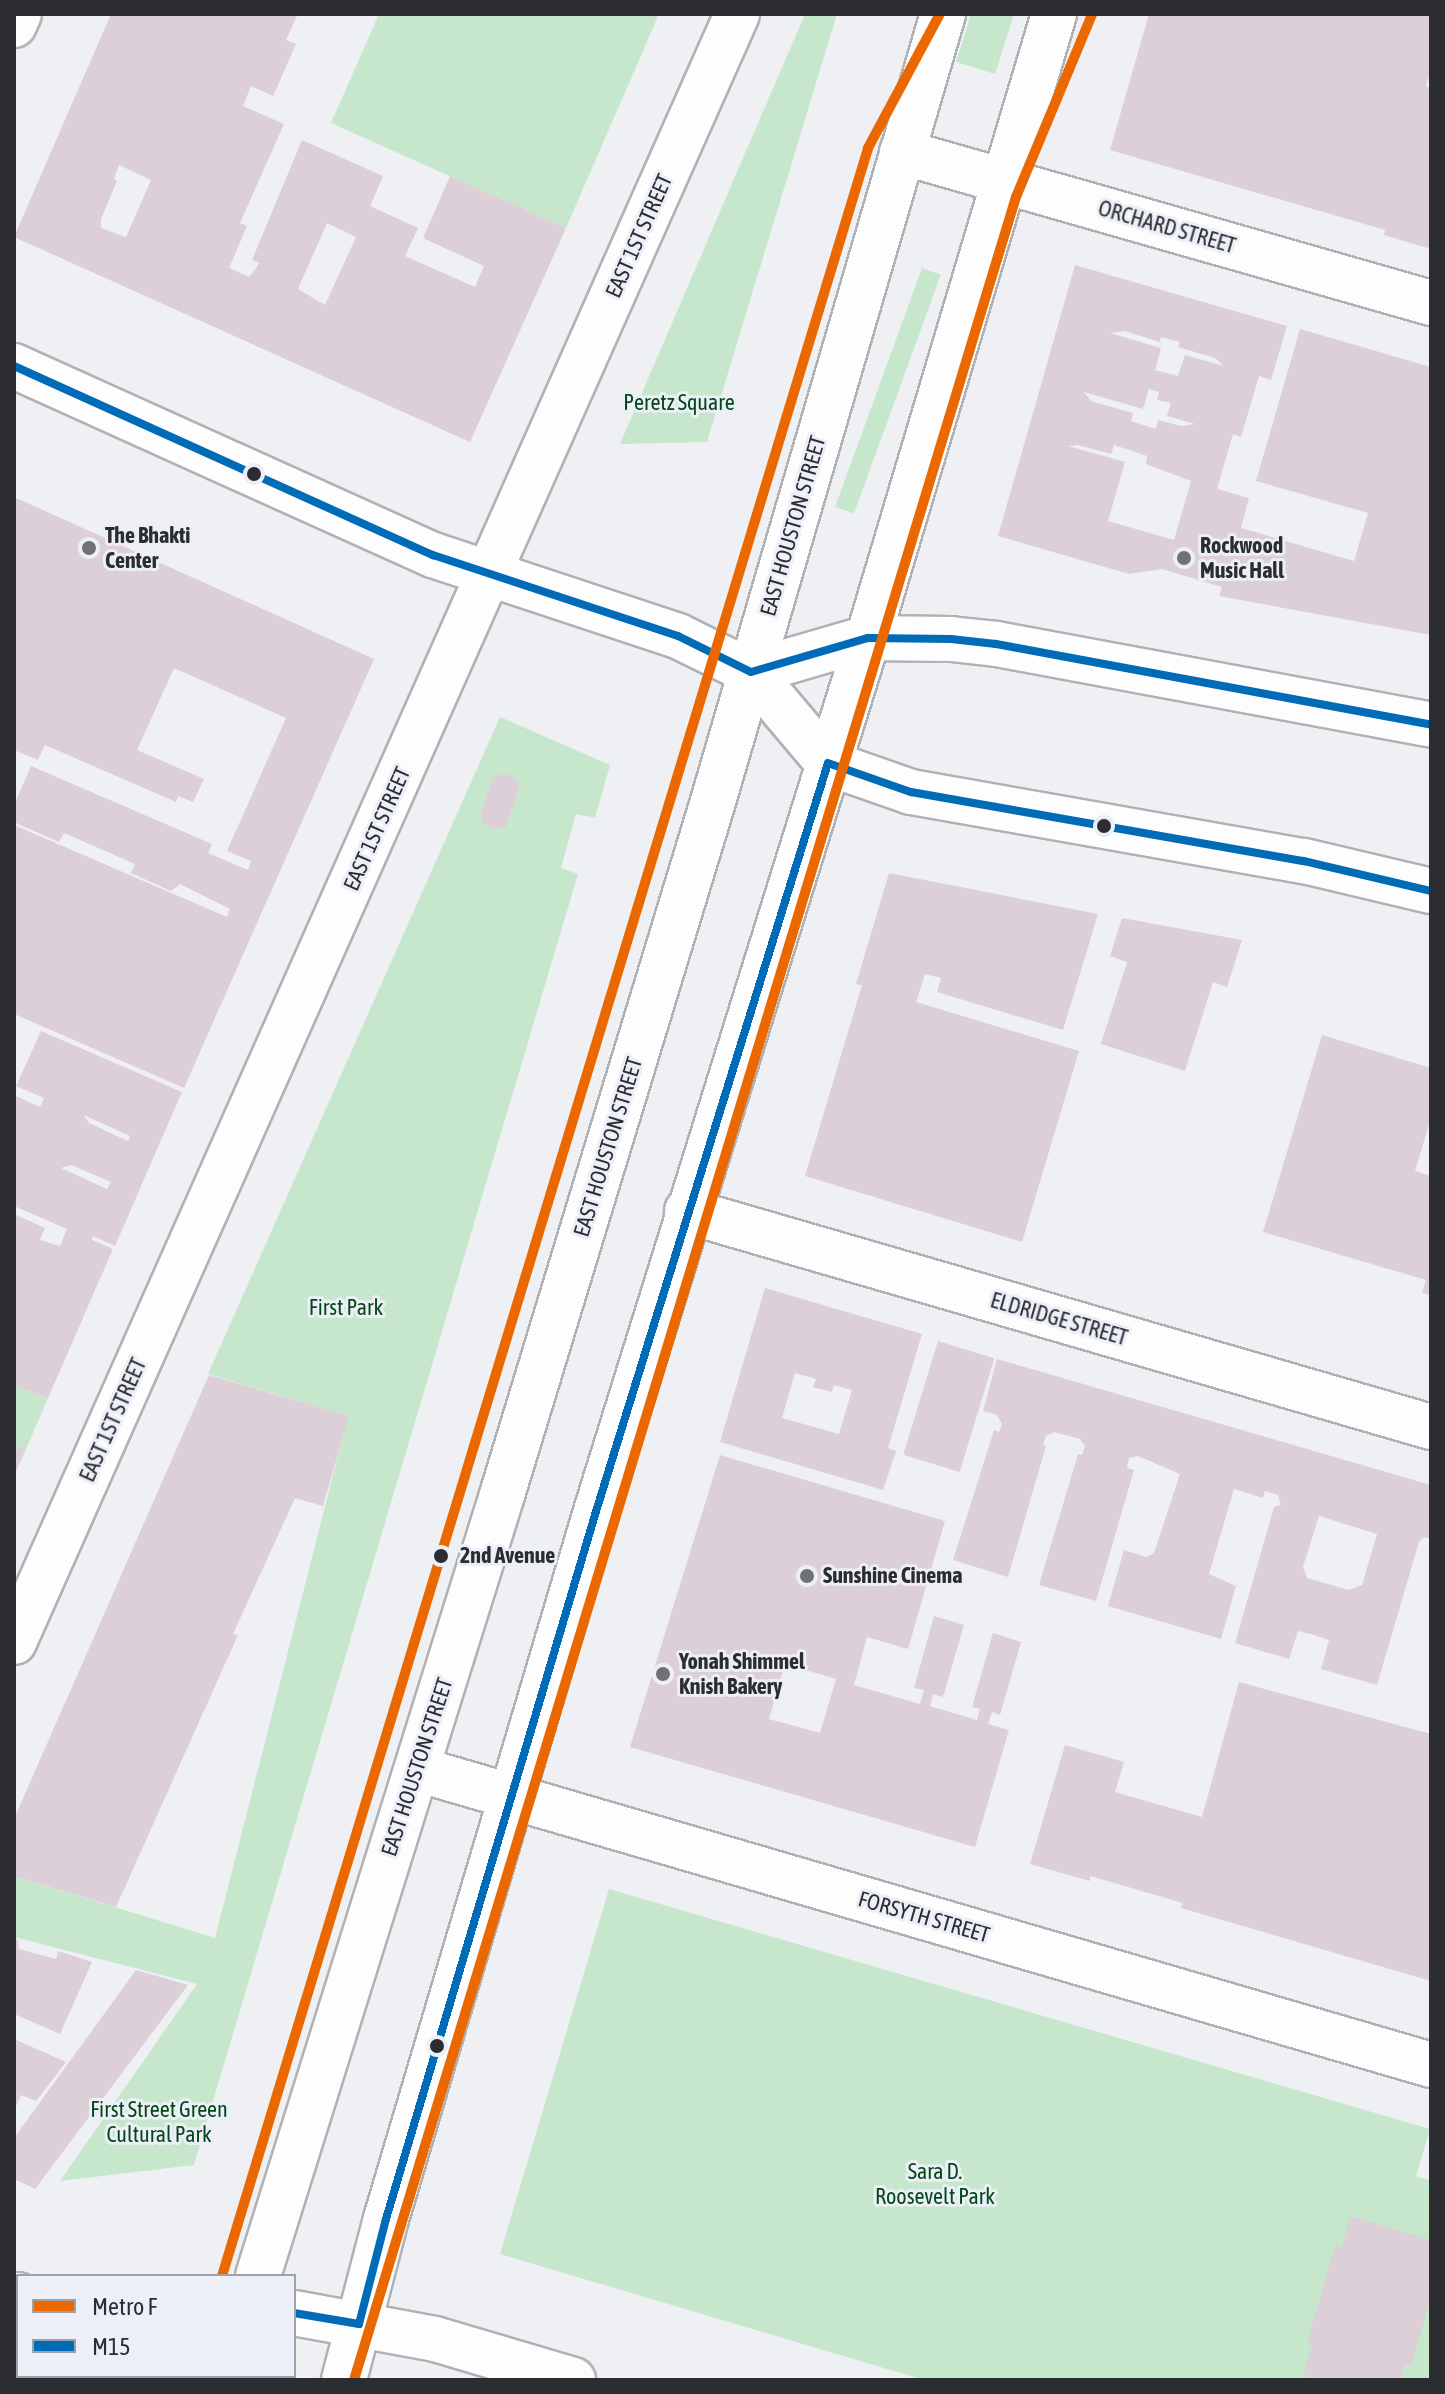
<!DOCTYPE html>
<style>
body{margin:0}
#map{position:relative;width:1445px;height:2394px;overflow:hidden;background:#eff0f4;font-family:"Asap Condensed",sans-serif}
div>[style]{position:absolute}
.green>*{inset:0;background:#c6e7cb;transform-origin:0 0}
.building>*{inset:0;background:#dccfd8;transform-origin:0 0}
.roads{filter:drop-shadow(2px 0 #b0b1b4) drop-shadow(-2px 0 #b0b1b4) drop-shadow(0 2px #b0b1b4) drop-shadow(0 -2px #b0b1b4)}
.minor>*{height:44px;margin:-22px;padding:0 22px;transform-origin:22px;border-radius:22px;background:#fdfdfd}
.major>*{height:44px;margin:-22px;padding:0 22px;transform-origin:22px;border-radius:22px;background:#fdfdfd}
.bus-1>*{height:8px;margin:-4px;padding:0 4px;transform-origin:4px;border-radius:4px;background:#006cb7}
.metro-1>*{height:10px;margin:-5px;padding:0 5px;transform-origin:5px;border-radius:5px;background:#eb6800}
.dots>*{width:22px;height:22px;translate:-50% -50%;box-sizing:border-box;border:4px solid #eceff7;border-radius:50%}
span{translate:-50% -50%;white-space:nowrap;text-align:center;line-height:1.15;-webkit-text-stroke:6px #eceff7;paint-order:stroke}
.street-label{font-size:22px;color:#2c2d31}
.park-label{font-size:22px;color:#044817}
.poi-label{font-size:22px;color:#2c2d31;font-weight:700}
.left{translate:0 -50%;text-align:left}
.stop-label{font-size:22px;color:#2c2d31;font-weight:700}
.frame{position:absolute;inset:0;border:16px solid #2c2d31;pointer-events:none}
.legend{position:absolute;left:16px;top:2274px;width:280px;height:104px;box-sizing:border-box;background:#eceff7;border:2px solid #9fa1a8;margin:0;padding:10px 14px;list-style:none;font-size:24px;color:#2c2d31}
.legend li{display:flex;align-items:center;gap:16px;height:40px}
.legend b{width:40px;border:2px solid #9fa1a8}
</style>
<div id="map">
<div class="green">
<div style="clip-path:polygon(379px 14px,659px 14px,566px 228px,331px 123px)"></div>
<div style="clip-path:polygon(805px 14px,837px 14px,707px 442px,620px 444px)"></div>
<div style="clip-path:polygon(971px 14px,1014px 14px,995px 74px,956px 62px)"></div>
<div style="left:922px;top:268px;width:20px;height:254px;rotate:20deg"></div>
<div style="clip-path:polygon(500px 717px,610px 765px,595px 818px,576px 814px,561px 868px,578px 874px,194px 2165px,60px 2181px,197px 1984px,14px 1937px,14px 1876px,215px 1938px,348px 1416px,208px 1374px)"></div>
<div style="clip-path:polygon(14px 1386px,48px 1398px,26px 1449px,14px 1445px)"></div>
<div style="clip-path:polygon(609px 1889px,1430px 2129px,1416px 2176px,1431px 2181px,1431px 2380px,924px 2380px,500px 2254px)"></div>
</div>
<div class="building">
<div style="clip-path:polygon(evenodd,111px 14px,298px 14px,286px 40px,296px 44px,273px 96px,251px 86px,243px 106px,284px 124px,240px 223px,247px 226px,229px 268px,249px 277px,255px 270px,259px 263px,252px 260px,302px 140px,383px 176px,370px 206px,418px 228px,405px 256px,475px 287px,484px 266px,423px 238px,450px 176px,566px 228px,470px 442px,14px 237px,111px 14px,119px 165px,151px 180px,126px 237px,101px 228px,101px 219px,117px 181px,114px 179px,119px 165px,111px 14px,327px 223px,356px 237px,325px 305px,298px 289px,327px 223px)"></div>
<div style="clip-path:polygon(1149px 14px,1431px 14px,1431px 70px,1426px 86px,1431px 88px,1431px 249px,1384px 235px,1385px 230px,1110px 150px)"></div>
<div style="clip-path:polygon(evenodd,1075px 265px,1287px 326px,1271px 380px,1259px 376px,1241px 437px,1233px 434px,1217px 489px,1249px 498px,1241px 528px,1354px 561px,1368px 513px,1256px 481px,1300px 329px,1431px 367px,1431px 635px,1219px 596px,1222px 587px,1162px 569px,1129px 574px,998px 536px,1075px 265px,1124px 331px,1160px 342px,1161px 337px,1180px 342px,1178px 347px,1215px 358px,1224px 366px,1185px 355px,1178px 376px,1155px 370px,1161px 348px,1110px 333px,1124px 331px,1075px 265px,1149px 389px,1159px 392px,1157px 400px,1171px 403px,1167px 416px,1195px 424px,1181px 426px,1158px 420px,1156px 429px,1131px 421px,1133px 413px,1091px 401px,1084px 392px,1143px 409px,1149px 389px,1075px 265px,1078px 445px,1111px 454px,1114px 445px,1147px 456px,1146px 464px,1191px 481px,1174px 540px,1108px 521px,1125px 462px,1068px 446px,1078px 445px)"></div>
<div style="clip-path:polygon(14px 497px,374px 659px,184px 1088px,14px 1014px,14px 825px,227px 917px,230px 909px,180px 884px,171px 891px,131px 873px,135px 864px,64px 833px,59px 842px,14px 822px,14px 805px,31px 766px,212px 844px,208px 853px,248px 870px,251px 861px,227px 851px,286px 718px,174px 668px,137px 750px,204px 779px,193px 802px,178px 796px,176px 802px,45px 745px,38px 760px,14px 750px)"></div>
<div style="clip-path:polygon(504px 773px,514px 777px,520px 785px,506px 827px,495px 829px,485px 825px,480px 815px,494px 777px)"></div>
<div style="clip-path:polygon(889px 873px,1098px 914px,1063px 1030px,937px 992px,941px 978px,925px 974px,916px 1002px,1079px 1051px,1022px 1242px,805px 1176px,862px 985px,856px 984px)"></div>
<div style="clip-path:polygon(1122px 918px,1242px 940px,1227px 987px,1213px 982px,1185px 1071px,1101px 1044px,1127px 962px,1110px 956px)"></div>
<div style="clip-path:polygon(evenodd,41px 1031px,182px 1092px,115px 1246px,93px 1236px,92px 1240px,113px 1249px,48px 1398px,14px 1386px,14px 1214px,45px 1228px,40px 1240px,60px 1246px,67px 1229px,14px 1206px,14px 1095px,40px 1107px,44px 1098px,16px 1086px,41px 1031px,84px 1115px,130px 1136px,128px 1141px,89px 1123px,84px 1115px,41px 1031px,71px 1165px,111px 1182px,107px 1189px,61px 1168px,71px 1165px)"></div>
<div style="clip-path:polygon(1322px 1035px,1431px 1068px,1431px 1118px,1415px 1171px,1431px 1176px,1431px 1295px,1422px 1293px,1426px 1280px,1263px 1232px)"></div>
<div style="clip-path:polygon(evenodd,765px 1288px,922px 1334px,888px 1448px,896px 1451px,883px 1490px,720px 1442px,765px 1288px,795px 1373px,816px 1379px,813px 1387px,832px 1392px,834px 1385px,852px 1390px,839px 1434px,782px 1418px,795px 1373px)"></div>
<div style="left:938px;top:1341px;width:59px;height:119px;rotate:17deg"></div>
<div style="clip-path:polygon(evenodd,997px 1359px,1431px 1485px,1431px 1539px,1424px 1537px,1419px 1542px,1377px 1685px,1321px 1669px,1329px 1640px,1314px 1635px,1298px 1631px,1289px 1659px,1235px 1643px,1274px 1507px,1281px 1505px,1278px 1495px,1265px 1491px,1263px 1498px,1234px 1489px,1209px 1574px,1236px 1586px,1221px 1639px,1108px 1606px,1124px 1550px,1146px 1557px,1154px 1553px,1180px 1474px,1138px 1456px,1129px 1458px,1127px 1468px,1134px 1470px,1096px 1601px,1039px 1585px,1078px 1454px,1082px 1455px,1085px 1446px,1080px 1439px,1054px 1432px,1046px 1436px,1043px 1445px,1046px 1446px,1008px 1577px,953px 1560px,994px 1430px,999px 1432px,1002px 1424px,997px 1415px,983px 1411px,997px 1359px,1319px 1516px,1377px 1534px,1362px 1585px,1349px 1590px,1307px 1578px,1303px 1567px,1319px 1516px)"></div>
<div style="clip-path:polygon(209px 1375px,349px 1416px,323px 1506px,295px 1498px,233px 1634px,238px 1635px,116px 1907px,14px 1876px,14px 1819px)"></div>
<div style="clip-path:polygon(14px 1445px,26px 1449px,14px 1476px)"></div>
<div style="clip-path:polygon(evenodd,720px 1455px,945px 1521px,908px 1649px,867px 1637px,854px 1685px,920px 1704px,924px 1690px,914px 1688px,934px 1616px,964px 1625px,943px 1697px,933px 1694px,930px 1706px,977px 1720px,980px 1709px,972px 1707px,993px 1633px,1021px 1642px,1000px 1715px,992px 1712px,988px 1724px,1009px 1730px,975px 1847px,630px 1747px,720px 1455px,785px 1664px,836px 1679px,820px 1733px,769px 1719px,785px 1664px)"></div>
<div style="clip-path:polygon(1239px 1682px,1431px 1734px,1431px 1981px,1181px 1908px,1183px 1903px,1090px 1876px,1090px 1881px,1030px 1864px,1065px 1745px,1124px 1762px,1115px 1792px,1202px 1817px)"></div>
<div style="clip-path:polygon(14px 1938px,18px 1940px,19px 1949px,56px 1959px,58px 1951px,92px 1962px,60px 2034px,14px 2014px)"></div>
<div style="clip-path:polygon(136px 1970px,188px 1985px,35px 2189px,14px 2179px,14px 2138px)"></div>
<div style="clip-path:polygon(14px 2039px,66px 2062px,36px 2101px,21px 2095px,14px 2111px)"></div>
<div style="clip-path:polygon(1350px 2216px,1431px 2240px,1431px 2297px,1411px 2366px,1405px 2364px,1400px 2380px,1320px 2380px,1303px 2375px,1312px 2346px,1307px 2344px,1335px 2245px,1342px 2247px)"></div>
</div>
<div class="roads">
<div class="minor">
<div style="left:14px;top:25px;width:12px;rotate:-66deg"></div>
<div style="left:902px;top:152px;width:550px;rotate:15.93deg"></div>
<div style="left:687px;top:1211px;width:775px;rotate:16.19deg"></div>
<div style="left:14px;top:1642px;width:1781px;rotate:-66.05deg"></div>
<div style="left:417px;top:1769px;width:1056px;rotate:16.27deg"></div>
</div>
<div class="major">
<div style="left:14px;top:366px;width:460px;rotate:24.3deg"></div>
<div style="left:433px;top:555px;width:258px;rotate:18.3deg"></div>
<div style="left:678px;top:636px;width:81px;rotate:26.3deg"></div>
<div style="left:751px;top:672px;width:122px;rotate:-16.2deg"></div>
<div style="left:868px;top:638px;width:83px;rotate:0.7deg"></div>
<div style="left:951px;top:639px;width:45px;rotate:6.3deg"></div>
<div style="left:996px;top:644px;width:442px;rotate:10.5deg"></div>
<div style="left:751px;top:672px;width:119px;rotate:49.8deg"></div>
<div style="left:828px;top:763px;width:88px;rotate:19.3deg"></div>
<div style="left:911px;top:792px;width:399px;rotate:10deg"></div>
<div style="left:1304px;top:861px;width:130px;rotate:13.3deg"></div>
<div style="left:258px;top:2276px;width:818px;rotate:-72.65deg"></div>
<div style="left:502px;top:1495px;width:729px;rotate:-73.08deg"></div>
<div style="left:714px;top:798px;width:817px;rotate:-73.72deg"></div>
<div style="left:14px;top:2295px;width:4px"></div>
<div style="left:294px;top:2313px;width:143px;rotate:10.4deg"></div>
<div style="left:435px;top:2339px;width:144px;rotate:16.5deg"></div>
<div style="left:42px;top:2376px;width:10px;rotate:24deg"></div>
<div style="left:224px;top:2380px;width:4px;rotate:-63deg"></div>
<div style="left:344px;top:2380px;width:166px;rotate:-75.4deg"></div>
<div style="left:386px;top:2219px;width:731px;rotate:-73.47deg"></div>
<div style="left:594px;top:1518px;width:922px;rotate:-72.71deg"></div>
<div style="left:868px;top:638px;width:651px;rotate:-73.4deg"></div>
</div>
</div>
<div class="bus-1">
<div style="left:14px;top:366px;width:460px;rotate:24.3deg"></div>
<div style="left:433px;top:555px;width:258px;rotate:18.3deg"></div>
<div style="left:678px;top:636px;width:81px;rotate:26.3deg"></div>
<div style="left:751px;top:672px;width:122px;rotate:-16.2deg"></div>
<div style="left:868px;top:638px;width:83px;rotate:0.7deg"></div>
<div style="left:951px;top:639px;width:45px;rotate:6.3deg"></div>
<div style="left:996px;top:644px;width:442px;rotate:10.5deg"></div>
<div style="left:294px;top:2313px;width:66px;rotate:9.6deg"></div>
<div style="left:359px;top:2324px;width:108px;rotate:-75.6deg"></div>
<div style="left:386px;top:2219px;width:731px;rotate:-73.47deg"></div>
<div style="left:594px;top:1518px;width:790px;rotate:-72.78deg"></div>
<div style="left:828px;top:763px;width:88px;rotate:19.3deg"></div>
<div style="left:911px;top:792px;width:399px;rotate:10deg"></div>
<div style="left:1304px;top:861px;width:130px;rotate:13.3deg"></div>
</div>
<div class="metro-1">
<div style="left:222px;top:2276px;width:2224px;rotate:-73.11deg"></div>
<div style="left:868px;top:148px;width:152px;rotate:-61.8deg"></div>
<div style="left:354px;top:2380px;width:2281px;rotate:-73.13deg"></div>
<div style="left:1016px;top:197px;width:198px;rotate:-67.4deg"></div>
</div>
<div class="dots">
<div style="left:254px;top:474px;background:#2c2d31"></div>
<div style="left:89px;top:548px;background:#707175"></div>
<div style="left:1184px;top:558px;background:#707175"></div>
<div style="left:1104px;top:826px;background:#2c2d31"></div>
<div style="left:441px;top:1556px;background:#2c2d31"></div>
<div style="left:807px;top:1576px;background:#707175"></div>
<div style="left:663px;top:1674px;background:#707175"></div>
<div style="left:437px;top:2046px;background:#2c2d31"></div>
</div>
<div class="street-label">
<span style="left:1167px;top:227px;rotate:16deg">ORCHARD STREET</span>
<span style="left:639px;top:236px;rotate:-66deg">EAST 1ST STREET</span>
<span style="left:793px;top:526px;rotate:-74deg">EAST HOUSTON STREET</span>
<span style="left:377px;top:829px;rotate:-66deg">EAST 1ST STREET</span>
<span style="left:608px;top:1147px;rotate:-73deg">EAST HOUSTON STREET</span>
<span style="left:1059px;top:1319px;rotate:16deg">ELDRIDGE STREET</span>
<span style="left:113px;top:1420px;rotate:-66deg">EAST 1ST STREET</span>
<span style="left:417px;top:1767px;rotate:-72deg">EAST HOUSTON STREET</span>
<span style="left:924px;top:1917px;rotate:16deg">FORSYTH STREET</span>
</div>
<div class="park-label">
<span style="left:679px;top:403px">Peretz Square</span>
<span style="left:346px;top:1308px">First Park</span>
<span style="left:159px;top:2122px">First Street Green<br>Cultural Park</span>
<span style="left:935px;top:2184px">Sara D.<br>Roosevelt Park</span>
</div>
<div class="poi-label">
<span class="left" style="left:105px;top:548px">The Bhakti<br>Center</span>
<span class="left" style="left:1200px;top:558px">Rockwood<br>Music Hall</span>
<span class="left" style="left:823px;top:1576px">Sunshine Cinema</span>
<span class="left" style="left:679px;top:1674px">Yonah Shimmel<br>Knish Bakery</span>
</div>
<div class="stop-label">
<span class="left" style="left:460px;top:1556px">2nd Avenue</span>
</div>
<div class="frame"></div>
<ul class="legend">
<li><b style="height:10px;background:#eb6800"></b>Metro F</li>
<li><b style="height:10px;background:#006cb7"></b>M15</li>
</ul>
</div>
